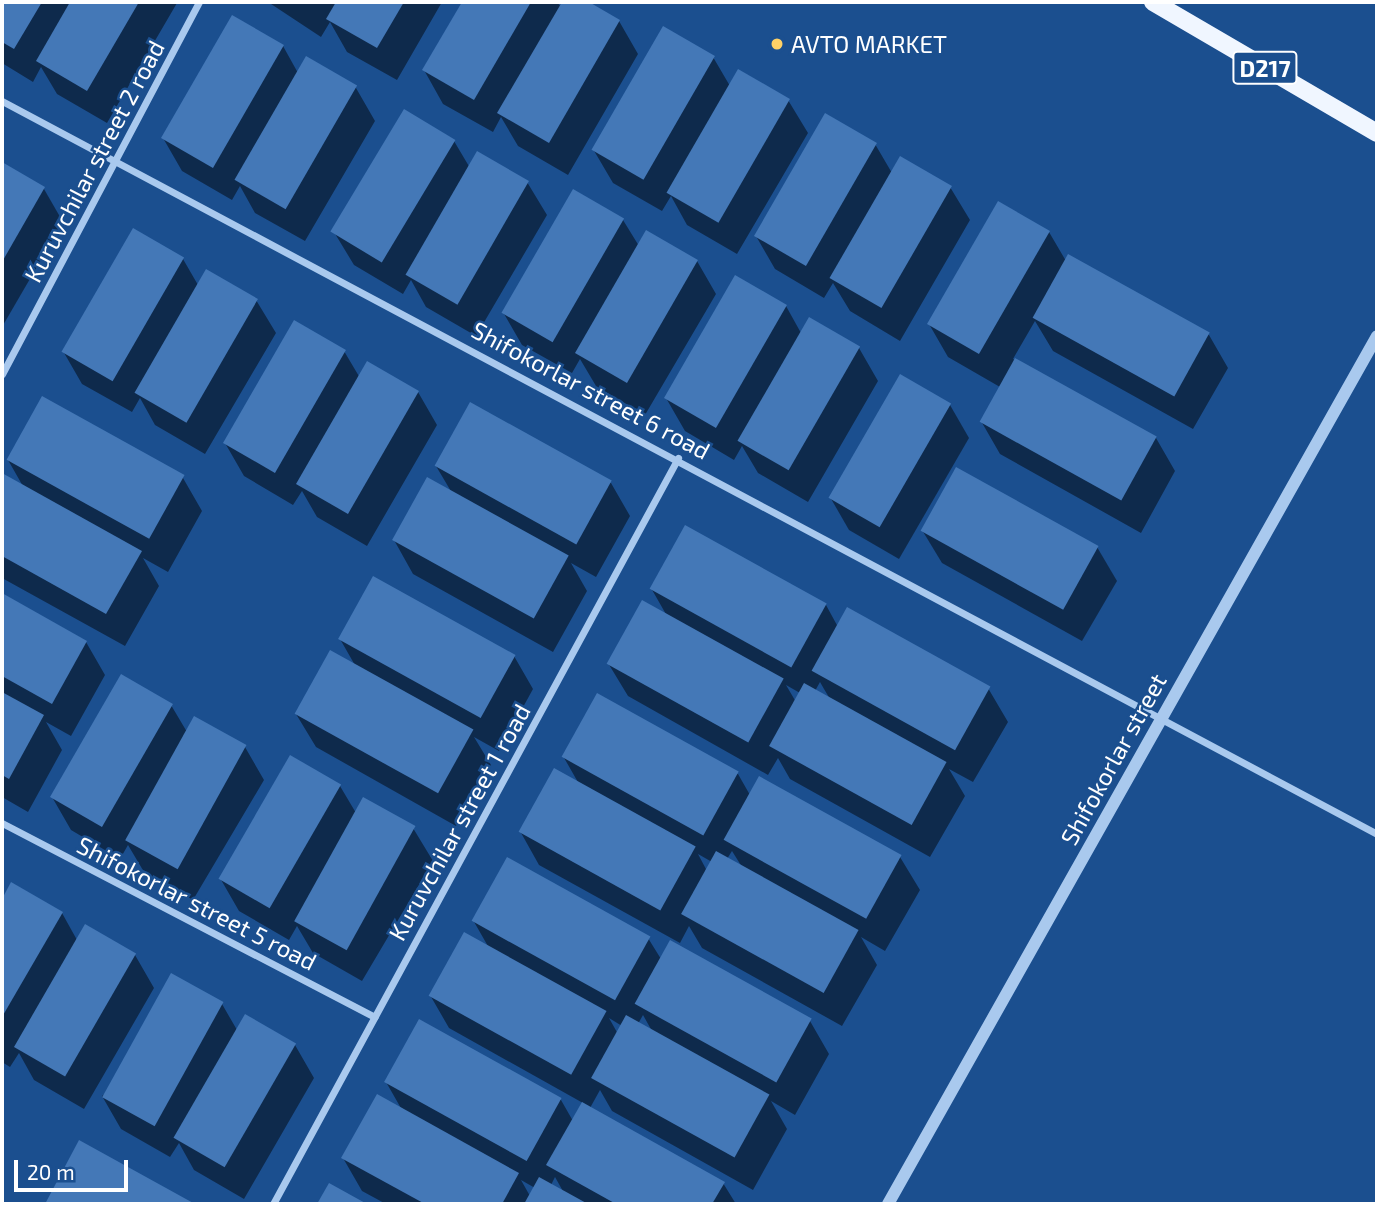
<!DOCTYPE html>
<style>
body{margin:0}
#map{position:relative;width:1379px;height:1206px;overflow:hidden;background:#1b4f8f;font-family:"Exo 2",sans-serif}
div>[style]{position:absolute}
.shadow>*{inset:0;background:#0007}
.building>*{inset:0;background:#4478b7;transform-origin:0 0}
.minor>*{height:7px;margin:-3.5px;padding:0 3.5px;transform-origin:3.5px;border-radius:3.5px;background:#a9c9ee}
.tertiary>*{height:12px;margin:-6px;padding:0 6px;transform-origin:6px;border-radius:6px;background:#a9c9ee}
.primary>*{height:18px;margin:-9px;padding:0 9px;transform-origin:9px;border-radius:9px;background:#f0f6ff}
.dots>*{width:19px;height:19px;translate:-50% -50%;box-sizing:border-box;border:4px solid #1b4f8f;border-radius:50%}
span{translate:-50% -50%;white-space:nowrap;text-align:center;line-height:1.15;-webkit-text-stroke:5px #1b4f8f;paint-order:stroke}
.shield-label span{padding:2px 5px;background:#1b4f8f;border:2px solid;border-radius:5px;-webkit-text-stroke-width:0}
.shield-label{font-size:23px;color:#fff;font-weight:700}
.poi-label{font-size:24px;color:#fff}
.left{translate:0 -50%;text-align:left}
.street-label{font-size:24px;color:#fff}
.frame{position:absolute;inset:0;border:4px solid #fff;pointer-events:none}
.scale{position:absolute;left:14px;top:1160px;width:114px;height:32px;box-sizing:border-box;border:4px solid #fff;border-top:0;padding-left:9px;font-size:21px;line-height:24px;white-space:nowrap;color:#fff;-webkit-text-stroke:5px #1b4f8f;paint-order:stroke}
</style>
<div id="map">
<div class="shadow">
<div style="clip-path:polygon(2px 2px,177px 2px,177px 3px,107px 123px,57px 94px,41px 67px,33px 82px,2px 63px)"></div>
<div style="clip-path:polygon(268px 2px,442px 2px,397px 80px,347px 52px,330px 22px,321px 37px)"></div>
<div style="clip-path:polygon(464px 2px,557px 2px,561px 7px,585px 2px,619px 21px,638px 54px,568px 175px,518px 146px,501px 117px,493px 132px,443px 104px,424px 70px)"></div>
<div style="clip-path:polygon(283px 46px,298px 73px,356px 88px,375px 121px,305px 241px,255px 213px,240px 186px,232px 200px,182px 171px,163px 138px)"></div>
<div style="clip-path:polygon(713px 57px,730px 86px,788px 100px,808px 133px,737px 254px,687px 225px,671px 196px,662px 211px,613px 183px,593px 149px)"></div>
<div style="clip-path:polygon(454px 141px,470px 168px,527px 182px,547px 215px,476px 336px,426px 307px,411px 280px,403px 294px,354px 265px,334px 232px)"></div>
<div style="clip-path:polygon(875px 144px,892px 173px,950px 187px,970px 220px,900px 341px,850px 311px,833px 283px,824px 298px,775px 269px,756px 236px)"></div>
<div style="clip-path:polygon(2px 164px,44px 189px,63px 222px,2px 327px)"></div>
<div style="clip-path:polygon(574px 191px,623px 220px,639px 246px,697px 261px,716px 294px,645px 415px,596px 386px,580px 359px,572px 373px,522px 345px,503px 312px)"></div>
<div style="clip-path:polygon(1049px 232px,1066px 261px,1209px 335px,1228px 368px,1193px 429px,1053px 351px,1035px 321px,1013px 359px,1156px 438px,1175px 471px,1141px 533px,1000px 454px,981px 421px,1000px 387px,948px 357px,929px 324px)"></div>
<div style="clip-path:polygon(183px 259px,198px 285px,256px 300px,276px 333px,205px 454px,155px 425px,140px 398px,132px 412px,82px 384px,63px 351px)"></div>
<div style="clip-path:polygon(786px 306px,801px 333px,859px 348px,878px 381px,808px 502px,758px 473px,742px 446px,734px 460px,685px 431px,666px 398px)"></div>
<div style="clip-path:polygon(344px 351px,360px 378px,418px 392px,437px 425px,367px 546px,317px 517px,302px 491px,293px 505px,244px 476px,225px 443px)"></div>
<div style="clip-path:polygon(43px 399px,183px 478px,202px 511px,168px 572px,143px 558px,159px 586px,125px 646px,2px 578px,2px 475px,24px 488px,8px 460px)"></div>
<div style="clip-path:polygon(950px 405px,969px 438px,899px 559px,849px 530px,830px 497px)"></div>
<div style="clip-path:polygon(436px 466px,611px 483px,630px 516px,596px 577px,571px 563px,587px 591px,553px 652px,413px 574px,394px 540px,452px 493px)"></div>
<div style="clip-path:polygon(922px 530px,1097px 547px,1117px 581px,1082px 641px,942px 563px)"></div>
<div style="clip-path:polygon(evenodd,651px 588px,826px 605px,838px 627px,988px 688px,1008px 722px,973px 782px,949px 769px,965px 796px,930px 857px,790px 779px,778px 758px,768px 775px,628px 696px,608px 663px,667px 616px,651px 588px,820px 682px,824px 689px,830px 699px,815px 691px,820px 682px,651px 588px,786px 685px,800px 693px,796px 702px,786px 685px)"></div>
<div style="clip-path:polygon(2px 595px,86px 642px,105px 675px,71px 736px,46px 722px,62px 750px,28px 812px,2px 797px)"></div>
<div style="clip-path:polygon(340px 639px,514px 656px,533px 689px,499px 751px,474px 737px,491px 765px,456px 826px,316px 747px,296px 714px,356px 667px)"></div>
<div style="clip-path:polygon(171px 705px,187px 732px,245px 747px,264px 780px,193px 900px,144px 872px,128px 845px,120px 859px,71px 830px,52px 797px)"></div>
<div style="clip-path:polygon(evenodd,563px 756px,738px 774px,750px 795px,900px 857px,920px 890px,885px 951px,861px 937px,877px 965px,842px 1026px,702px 948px,689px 926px,680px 943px,539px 865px,520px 831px,579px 784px,563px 756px,732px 851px,742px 867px,727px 859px,732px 851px,563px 756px,698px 854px,712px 862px,707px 871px,698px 854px)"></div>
<div style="clip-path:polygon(340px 786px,356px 813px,413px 828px,433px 861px,362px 981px,313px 953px,297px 926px,289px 940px,239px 911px,220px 878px)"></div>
<div style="clip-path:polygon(12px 885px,62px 913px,77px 940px,135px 955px,154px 988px,84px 1109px,34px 1080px,19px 1053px,10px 1067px,2px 1062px,2px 902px)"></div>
<div style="clip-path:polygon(evenodd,473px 920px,648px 938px,661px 959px,810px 1021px,829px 1054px,795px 1115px,771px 1101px,787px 1129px,753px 1190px,612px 1111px,600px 1090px,590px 1108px,723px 1183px,736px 1204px,386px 1204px,362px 1191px,343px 1158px,402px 1110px,386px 1082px,561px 1100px,573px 1121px,583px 1103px,449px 1028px,430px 995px,489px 948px,473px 920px,643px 1015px,652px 1031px,638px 1024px,643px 1015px,473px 920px,609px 1018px,622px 1026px,618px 1034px,609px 1018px,473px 920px,555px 1177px,564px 1193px,551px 1185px,555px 1177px,473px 920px,521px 1180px,535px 1188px,530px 1196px,521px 1180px)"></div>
<div style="clip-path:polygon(222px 1004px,237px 1030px,295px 1045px,314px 1078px,244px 1199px,194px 1170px,179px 1143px,170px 1157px,121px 1129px,102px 1096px)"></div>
<div style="clip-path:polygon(80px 1142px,191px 1204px,46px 1204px)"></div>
</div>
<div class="building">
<div style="clip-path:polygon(2px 2px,42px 2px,14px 49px,2px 42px)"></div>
<div style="clip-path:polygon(70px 2px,139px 2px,87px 91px,36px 61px)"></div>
<div style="clip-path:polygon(336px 2px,404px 2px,377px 48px,326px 19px)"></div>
<div style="clip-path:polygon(462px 2px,531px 2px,474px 100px,422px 70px)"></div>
<div style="clip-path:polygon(562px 2px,589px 2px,620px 20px,549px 143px,497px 113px)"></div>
<div style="left:232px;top:15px;width:60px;height:142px;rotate:30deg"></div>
<div style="left:663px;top:26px;width:60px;height:143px;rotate:30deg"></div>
<div style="left:306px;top:56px;width:59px;height:143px;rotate:30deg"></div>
<div style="left:738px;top:69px;width:60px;height:143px;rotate:30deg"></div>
<div style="left:404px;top:109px;width:60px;height:143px;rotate:31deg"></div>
<div style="left:825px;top:113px;width:60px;height:142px;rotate:30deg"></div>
<div style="left:477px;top:151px;width:60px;height:143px;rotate:30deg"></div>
<div style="left:900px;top:156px;width:60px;height:141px;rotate:30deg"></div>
<div style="clip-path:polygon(2px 162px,45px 187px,2px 262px)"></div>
<div style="left:573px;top:189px;width:59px;height:143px;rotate:30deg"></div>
<div style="left:998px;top:201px;width:60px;height:142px;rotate:30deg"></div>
<div style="left:133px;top:228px;width:59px;height:143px;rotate:30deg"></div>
<div style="left:646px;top:230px;width:60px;height:142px;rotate:30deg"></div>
<div style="left:1068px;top:254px;width:162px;height:73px;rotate:29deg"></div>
<div style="left:206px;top:269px;width:60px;height:143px;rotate:30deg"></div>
<div style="left:735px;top:275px;width:60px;height:142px;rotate:30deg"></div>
<div style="left:809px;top:317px;width:59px;height:143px;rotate:30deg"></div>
<div style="left:294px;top:320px;width:60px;height:142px;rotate:30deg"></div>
<div style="left:1015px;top:358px;width:162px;height:73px;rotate:29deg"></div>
<div style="left:367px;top:361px;width:60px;height:142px;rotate:30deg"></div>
<div style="left:900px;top:374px;width:59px;height:143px;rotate:30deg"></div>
<div style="left:42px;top:396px;width:163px;height:73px;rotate:29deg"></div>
<div style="left:470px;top:402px;width:162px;height:73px;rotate:29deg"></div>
<div style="left:956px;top:467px;width:163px;height:73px;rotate:29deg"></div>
<div style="clip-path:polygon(2px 473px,142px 551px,106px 614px,2px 556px)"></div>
<div style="left:427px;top:477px;width:162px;height:72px;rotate:29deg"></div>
<div style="left:685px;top:525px;width:162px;height:73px;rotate:29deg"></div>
<div style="left:373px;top:576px;width:163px;height:72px;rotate:29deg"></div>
<div style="clip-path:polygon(2px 593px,87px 641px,52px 704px,2px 676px)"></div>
<div style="left:642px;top:600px;width:162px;height:73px;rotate:29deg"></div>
<div style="left:847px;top:607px;width:164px;height:73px;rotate:29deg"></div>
<div style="left:330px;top:650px;width:164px;height:73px;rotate:29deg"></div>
<div style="left:121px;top:674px;width:60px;height:142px;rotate:30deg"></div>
<div style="left:804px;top:683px;width:163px;height:72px;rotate:29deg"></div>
<div style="clip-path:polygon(2px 692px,44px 715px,9px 779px,2px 775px)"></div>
<div style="left:597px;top:693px;width:162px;height:73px;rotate:29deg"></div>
<div style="left:194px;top:716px;width:60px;height:142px;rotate:29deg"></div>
<div style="left:290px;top:755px;width:59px;height:143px;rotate:30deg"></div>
<div style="left:554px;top:768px;width:162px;height:73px;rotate:29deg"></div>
<div style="left:759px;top:776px;width:163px;height:73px;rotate:29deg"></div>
<div style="left:363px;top:797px;width:60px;height:142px;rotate:29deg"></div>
<div style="left:716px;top:851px;width:163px;height:72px;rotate:29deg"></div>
<div style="left:507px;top:857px;width:164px;height:73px;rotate:29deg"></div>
<div style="clip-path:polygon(11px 882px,63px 912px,2px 1017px,2px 899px)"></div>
<div style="left:85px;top:924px;width:59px;height:142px;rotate:30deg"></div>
<div style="left:464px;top:932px;width:163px;height:73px;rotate:29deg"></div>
<div style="left:670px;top:940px;width:162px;height:73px;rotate:29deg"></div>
<div style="left:171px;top:973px;width:60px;height:142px;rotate:29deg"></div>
<div style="left:245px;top:1014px;width:59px;height:143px;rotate:30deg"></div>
<div style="left:626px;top:1015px;width:164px;height:72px;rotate:29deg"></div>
<div style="left:419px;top:1019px;width:163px;height:72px;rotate:29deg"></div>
<div style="clip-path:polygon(377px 1094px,519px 1173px,502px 1204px,425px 1204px,341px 1158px)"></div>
<div style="clip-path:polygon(582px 1102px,725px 1182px,712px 1204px,616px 1204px,546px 1165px)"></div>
<div style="clip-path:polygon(79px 1140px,195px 1204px,45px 1204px)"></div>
<div style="clip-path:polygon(539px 1177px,588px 1204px,524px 1204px)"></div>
<div style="clip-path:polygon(329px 1183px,367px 1204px,317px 1204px)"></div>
</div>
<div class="minor">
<div style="left:2px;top:101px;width:1558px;rotate:28.06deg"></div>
<div style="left:2px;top:374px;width:421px;rotate:-62.1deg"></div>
<div style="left:2px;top:823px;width:420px;rotate:27.5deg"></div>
<div style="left:273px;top:1204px;width:849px;rotate:-61.5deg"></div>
</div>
<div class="tertiary">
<div style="left:888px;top:1204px;width:996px;rotate:-60.6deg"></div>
</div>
<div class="primary">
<div style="left:1153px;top:2px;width:259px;rotate:30.3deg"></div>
</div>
<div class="dots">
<div style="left:777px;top:44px;background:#ffd166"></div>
</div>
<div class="shield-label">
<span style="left:1265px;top:68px">D217</span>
</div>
<div class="poi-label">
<span class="left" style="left:791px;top:44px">AVTO MARKET</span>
</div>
<div class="street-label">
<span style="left:94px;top:161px;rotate:-62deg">Kuruvchilar street 2 road</span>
<span style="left:591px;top:390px;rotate:28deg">Shifokorlar street 6 road</span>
<span style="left:1113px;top:759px;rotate:-61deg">Shifokorlar street</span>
<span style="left:459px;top:822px;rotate:-61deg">Kuruvchilar street 1 road</span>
<span style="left:197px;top:903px;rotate:27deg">Shifokorlar street 5 road</span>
</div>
<div class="frame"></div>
<div class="scale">20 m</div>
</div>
